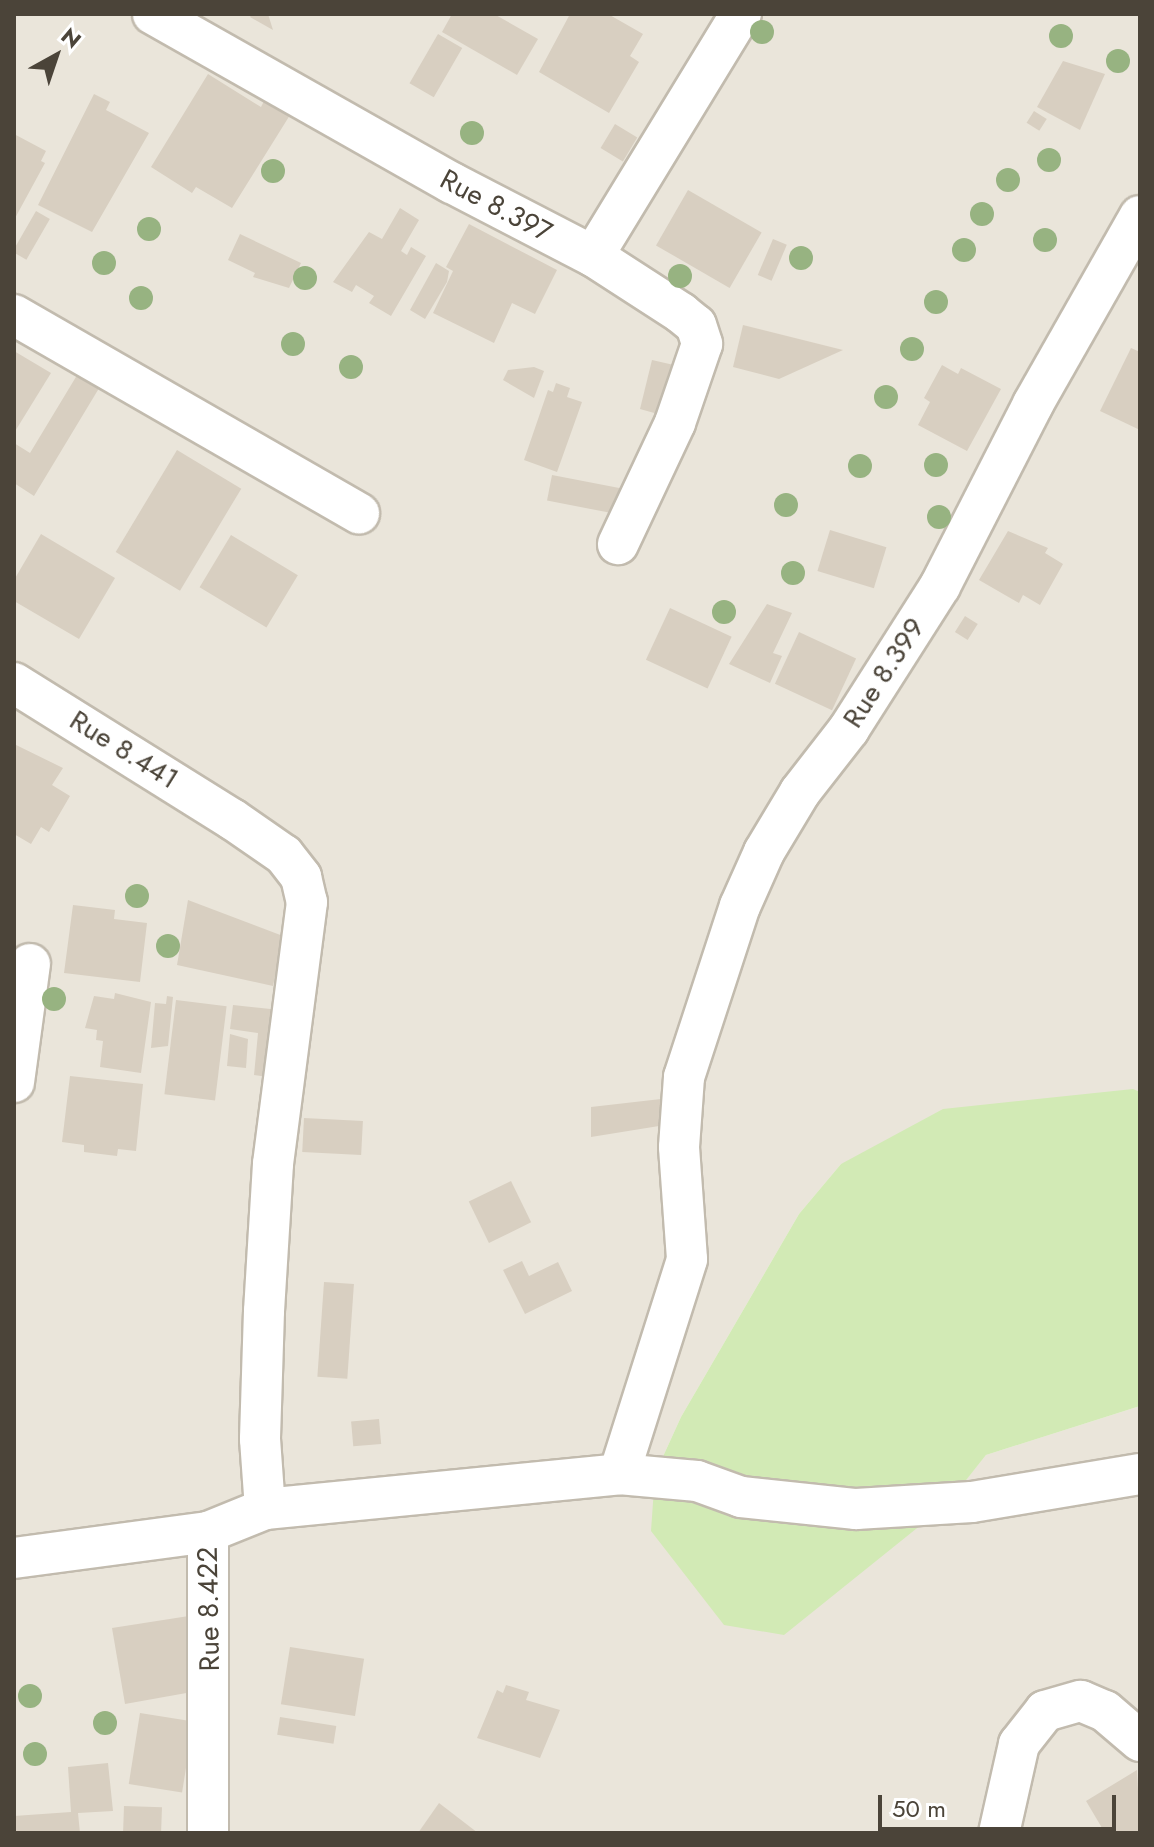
<!DOCTYPE html>
<style>
body{margin:0}
#map{position:relative;width:1154px;height:1847px;overflow:hidden;background:#f6f3ec;font-family:Jost,sans-serif}
div>[style]{position:absolute}
.residential>*{inset:0;background:#eae5da}
.green>*{inset:0;background:#d2eab5}
.building>*{inset:0;background:#d8cfc1;transform-origin:0 0}
.roads{filter:drop-shadow(2px 0 #c2bbae) drop-shadow(-2px 0 #c2bbae) drop-shadow(0 2px #c2bbae) drop-shadow(0 -2px #c2bbae)}
.minor>*{height:40px;margin:-20px;padding:0 20px;transform-origin:20px;border-radius:20px;background:#fff}
.trees>*{width:24px;height:24px;margin:-12px;border-radius:50%;background:#97b381}
span{translate:-50% -50%;white-space:nowrap;text-align:center;line-height:1.15;-webkit-text-stroke:7px #fff;paint-order:stroke}
.street-label{font-size:28px;color:#4b4439}
.frame{position:absolute;inset:0;border:16px solid #4b4439;pointer-events:none}
.north{position:absolute;left:16px;top:16px;width:80px;height:80px;-webkit-text-stroke:6px #fff;paint-order:stroke;rotate:40deg;font-size:22px;font-weight:700;line-height:32px;text-align:center;color:#4b4439}
.north::after{content:'';display:block;margin:auto;width:28px;height:36px;background:#4b4439;clip-path:polygon(50% 0,100% 100%,50% 72%,0 100%)}
.scale{position:absolute;left:878px;top:1795px;width:238px;height:36px;box-sizing:border-box;border:4px solid #4b4439;border-top:0;padding-left:10px;font-size:24px;line-height:28px;white-space:nowrap;color:#4b4439;-webkit-text-stroke:6px #fff;paint-order:stroke}
</style>
<div id="map">
<div class="residential">
<div style="clip-path:polygon(14px 14px,1140px 14px,1140px 1092px,841px 1164px,799px 1214px,681px 1417px,655px 1474px,946px 1504px,986px 1455px,1140px 1406px,1140px 1833px,14px 1833px)"></div>
</div>
<div class="green">
<div style="clip-path:polygon(1133px 1089px,1140px 1092px,1140px 1406px,986px 1455px,947px 1504px,784px 1635px,724px 1625px,651px 1531px,655px 1474px,681px 1417px,799px 1214px,841px 1164px,943px 1109px)"></div>
</div>
<div class="building">
<div style="clip-path:polygon(252px 14px,268px 14px,273px 30px,250px 17px)"></div>
<div style="clip-path:polygon(452px 14px,494px 14px,538px 39px,517px 75px,442px 32px)"></div>
<div style="clip-path:polygon(570px 14px,608px 14px,643px 34px,630px 56px,639px 62px,609px 113px,539px 72px)"></div>
<div style="left:438px;top:34px;width:28px;height:57px;rotate:30deg"></div>
<div style="clip-path:polygon(1063px 61px,1105px 74px,1080px 130px,1037px 107px)"></div>
<div style="clip-path:polygon(208px 74px,261px 107px,265px 99px,290px 115px,232px 208px,196px 187px,192px 193px,151px 167px)"></div>
<div style="clip-path:polygon(94px 94px,110px 102px,106px 110px,149px 133px,92px 232px,38px 205px)"></div>
<div style="left:1034px;top:111px;width:15px;height:14px;rotate:32deg"></div>
<div style="left:615px;top:124px;width:26px;height:28px;rotate:31deg"></div>
<div style="clip-path:polygon(14px 134px,46px 151px,41px 161px,45px 163px,14px 220px)"></div>
<div style="left:688px;top:190px;width:85px;height:64px;rotate:30deg"></div>
<div style="clip-path:polygon(400px 208px,419px 220px,401px 251px,407px 255px,411px 247px,426px 256px,391px 316px,369px 303px,374px 296px,356px 285px,352px 292px,333px 282px,369px 232px,382px 239px)"></div>
<div style="left:36px;top:211px;width:16px;height:47px;rotate:30deg"></div>
<div style="clip-path:polygon(469px 224px,557px 270px,535px 314px,512px 303px,494px 343px,433px 313px,453px 271px,446px 267px)"></div>
<div style="clip-path:polygon(240px 234px,301px 263px,289px 288px,253px 277px,255px 273px,228px 260px)"></div>
<div style="left:773px;top:239px;width:15px;height:39px;rotate:23deg"></div>
<div style="clip-path:polygon(436px 263px,449px 271px,447px 282px,425px 319px,410px 310px)"></div>
<div style="clip-path:polygon(743px 325px,843px 350px,779px 379px,733px 367px)"></div>
<div style="clip-path:polygon(1131px 348px,1140px 352px,1140px 430px,1100px 411px)"></div>
<div style="clip-path:polygon(14px 351px,51px 373px,14px 433px)"></div>
<div style="clip-path:polygon(88px 357px,110px 370px,34px 496px,14px 483px,14px 443px,30px 453px)"></div>
<div style="clip-path:polygon(652px 360px,687px 368px,665px 416px,640px 409px)"></div>
<div style="clip-path:polygon(942px 365px,958px 374px,961px 368px,1001px 389px,967px 451px,918px 425px,930px 402px,924px 398px)"></div>
<div style="clip-path:polygon(534px 367px,544px 371px,534px 398px,503px 380px,508px 370px)"></div>
<div style="clip-path:polygon(556px 383px,570px 388px,567px 397px,582px 402px,557px 472px,524px 460px,548px 390px,553px 392px)"></div>
<div style="left:177px;top:450px;width:75px;height:119px;rotate:31deg"></div>
<div style="left:552px;top:475px;width:79px;height:26px;rotate:11deg"></div>
<div style="left:830px;top:530px;width:59px;height:43px;rotate:17deg"></div>
<div style="clip-path:polygon(1008px 531px,1048px 548px,1045px 553px,1063px 564px,1040px 605px,1023px 595px,1019px 603px,979px 580px)"></div>
<div style="clip-path:polygon(41px 534px,115px 578px,79px 639px,14px 601px,14px 580px)"></div>
<div style="left:231px;top:535px;width:78px;height:61px;rotate:31deg"></div>
<div style="clip-path:polygon(767px 604px,792px 613px,773px 653px,782px 656px,770px 683px,729px 664px)"></div>
<div style="left:670px;top:608px;width:68px;height:57px;rotate:25deg"></div>
<div style="left:965px;top:616px;width:15px;height:19px;rotate:32deg"></div>
<div style="left:799px;top:632px;width:63px;height:57px;rotate:25deg"></div>
<div style="clip-path:polygon(14px 744px,63px 768px,52px 785px,70px 796px,49px 832px,41px 827px,31px 844px,14px 834px)"></div>
<div style="clip-path:polygon(188px 900px,283px 936px,273px 986px,177px 965px)"></div>
<div style="clip-path:polygon(73px 905px,115px 910px,114px 919px,147px 923px,140px 982px,64px 973px)"></div>
<div style="clip-path:polygon(115px 993px,151px 1002px,141px 1073px,100px 1067px,103px 1041px,96px 1040px,97px 1030px,85px 1028px,94px 996px,114px 999px)"></div>
<div style="clip-path:polygon(167px 996px,173px 997px,168px 1046px,151px 1048px,155px 1003px,166px 1004px)"></div>
<div style="left:176px;top:1000px;width:51px;height:95px;rotate:7deg"></div>
<div style="clip-path:polygon(233px 1005px,280px 1010px,268px 1077px,254px 1075px,258px 1033px,230px 1029px)"></div>
<div style="clip-path:polygon(230px 1034px,248px 1039px,246px 1068px,227px 1066px)"></div>
<div style="clip-path:polygon(70px 1076px,143px 1084px,136px 1151px,118px 1149px,117px 1156px,84px 1152px,84px 1145px,62px 1142px)"></div>
<div style="clip-path:polygon(661px 1099px,659px 1126px,591px 1137px,591px 1107px)"></div>
<div style="left:304px;top:1118px;width:59px;height:34px;rotate:3deg"></div>
<div style="left:511px;top:1181px;width:46px;height:47px;rotate:64deg"></div>
<div style="clip-path:polygon(522px 1261px,529px 1276px,558px 1262px,572px 1291px,525px 1314px,503px 1270px)"></div>
<div style="left:324px;top:1282px;width:30px;height:95px;rotate:4deg"></div>
<div style="left:379px;top:1419px;width:25px;height:28px;rotate:85deg"></div>
<div style="clip-path:polygon(208px 1613px,192px 1692px,125px 1704px,112px 1628px)"></div>
<div style="left:290px;top:1647px;width:75px;height:58px;rotate:9deg"></div>
<div style="clip-path:polygon(506px 1685px,529px 1692px,526px 1700px,560px 1710px,540px 1758px,477px 1738px,497px 1690px,503px 1693px)"></div>
<div style="left:140px;top:1713px;width:54px;height:72px;rotate:9deg"></div>
<div style="left:280px;top:1717px;width:57px;height:18px;rotate:9deg"></div>
<div style="clip-path:polygon(108px 1763px,113px 1811px,78px 1813px,80px 1833px,15px 1833px,14px 1816px,71px 1812px,68px 1767px)"></div>
<div style="clip-path:polygon(1137px 1770px,1140px 1833px,1105px 1833px,1086px 1801px)"></div>
<div style="clip-path:polygon(439px 1803px,478px 1833px,418px 1833px)"></div>
<div style="left:124px;top:1806px;width:38px;height:27px;rotate:2deg"></div>
</div>
<div class="roads">
<div class="minor">
<div style="left:153px;top:14px;width:343px;rotate:29.5deg"></div>
<div style="left:452px;top:183px;width:159px;rotate:27.4deg"></div>
<div style="left:593px;top:256px;width:284px;rotate:-58.6deg"></div>
<div style="left:593px;top:256px;width:105px;rotate:32.9deg"></div>
<div style="left:681px;top:313px;width:19px;rotate:39deg"></div>
<div style="left:696px;top:325px;width:20px;rotate:72deg"></div>
<div style="left:702px;top:344px;width:83px;rotate:108.9deg"></div>
<div style="left:675px;top:423px;width:134px;rotate:115.2deg"></div>
<div style="left:14px;top:315px;width:398px;rotate:29.9deg"></div>
<div style="left:14px;top:683px;width:257px;rotate:32deg"></div>
<div style="left:232px;top:819px;width:63px;rotate:34.7deg"></div>
<div style="left:284px;top:855px;width:28px;rotate:52deg"></div>
<div style="left:301px;top:877px;width:26px;rotate:77deg"></div>
<div style="left:307px;top:902px;width:264px;rotate:97.4deg"></div>
<div style="left:273px;top:1164px;width:147px;rotate:93.5deg"></div>
<div style="left:264px;top:1311px;width:128px;rotate:91.8deg"></div>
<div style="left:260px;top:1439px;width:70px;rotate:85.9deg"></div>
<div style="left:14px;top:1082px;width:119px;rotate:-82.3deg"></div>
<div style="left:619px;top:1474px;width:225px;rotate:-72.4deg"></div>
<div style="left:687px;top:1259px;width:112px;rotate:-94.1deg"></div>
<div style="left:679px;top:1147px;width:70px;rotate:-85.9deg"></div>
<div style="left:684px;top:1077px;width:180px;rotate:-71.9deg"></div>
<div style="left:740px;top:906px;width:59px;rotate:-66deg"></div>
<div style="left:764px;top:852px;width:70px;rotate:-59deg"></div>
<div style="left:800px;top:792px;width:80px;rotate:-52.1deg"></div>
<div style="left:849px;top:729px;width:169px;rotate:-57.5deg"></div>
<div style="left:940px;top:586px;width:204px;rotate:-62.9deg"></div>
<div style="left:1033px;top:404px;width:216px;rotate:-60.4deg"></div>
<div style="left:208px;top:1532px;width:61px;rotate:-22deg"></div>
<div style="left:265px;top:1509px;width:356px;rotate:-5.6deg"></div>
<div style="left:619px;top:1474px;width:78px;rotate:5.1deg"></div>
<div style="left:697px;top:1481px;width:47px;rotate:20deg"></div>
<div style="left:741px;top:1497px;width:116px;rotate:6deg"></div>
<div style="left:856px;top:1509px;width:116px;rotate:-3.5deg"></div>
<div style="left:972px;top:1502px;width:170px;rotate:-9.5deg"></div>
<div style="left:14px;top:1558px;width:196px;rotate:-7.6deg"></div>
<div style="left:208px;top:1532px;width:301px;rotate:90deg"></div>
<div style="left:999px;top:1833px;width:91px;rotate:-77.3deg"></div>
<div style="left:1019px;top:1744px;width:42px;rotate:-51.8deg"></div>
<div style="left:1045px;top:1711px;width:37px;rotate:-16deg"></div>
<div style="left:1081px;top:1701px;width:26px;rotate:23deg"></div>
<div style="left:1105px;top:1711px;width:46px;rotate:40.6deg"></div>
</div>
</div>
<div class="trees">
<div style="left:762px;top:32px"></div>
<div style="left:1061px;top:36px"></div>
<div style="left:1118px;top:61px"></div>
<div style="left:472px;top:133px"></div>
<div style="left:1049px;top:160px"></div>
<div style="left:273px;top:171px"></div>
<div style="left:1008px;top:180px"></div>
<div style="left:982px;top:214px"></div>
<div style="left:149px;top:229px"></div>
<div style="left:1045px;top:240px"></div>
<div style="left:964px;top:250px"></div>
<div style="left:801px;top:258px"></div>
<div style="left:104px;top:263px"></div>
<div style="left:680px;top:276px"></div>
<div style="left:305px;top:278px"></div>
<div style="left:141px;top:298px"></div>
<div style="left:936px;top:302px"></div>
<div style="left:293px;top:344px"></div>
<div style="left:912px;top:349px"></div>
<div style="left:351px;top:367px"></div>
<div style="left:886px;top:397px"></div>
<div style="left:936px;top:465px"></div>
<div style="left:860px;top:466px"></div>
<div style="left:786px;top:505px"></div>
<div style="left:939px;top:517px"></div>
<div style="left:793px;top:573px"></div>
<div style="left:724px;top:612px"></div>
<div style="left:137px;top:896px"></div>
<div style="left:168px;top:946px"></div>
<div style="left:54px;top:999px"></div>
<div style="left:30px;top:1696px"></div>
<div style="left:105px;top:1723px"></div>
<div style="left:35px;top:1754px"></div>
</div>
<div class="street-label">
<span style="left:496px;top:206px;rotate:28deg">Rue 8.397</span>
<span style="left:884px;top:673px;rotate:-57deg">Rue 8.399</span>
<span style="left:124px;top:750px;rotate:32deg">Rue 8.441</span>
<span style="left:209px;top:1609px;rotate:-91deg">Rue 8.422</span>
</div>
<div class="frame"></div>
<div class="north">N</div>
<div class="scale">50 m</div>
</div>
